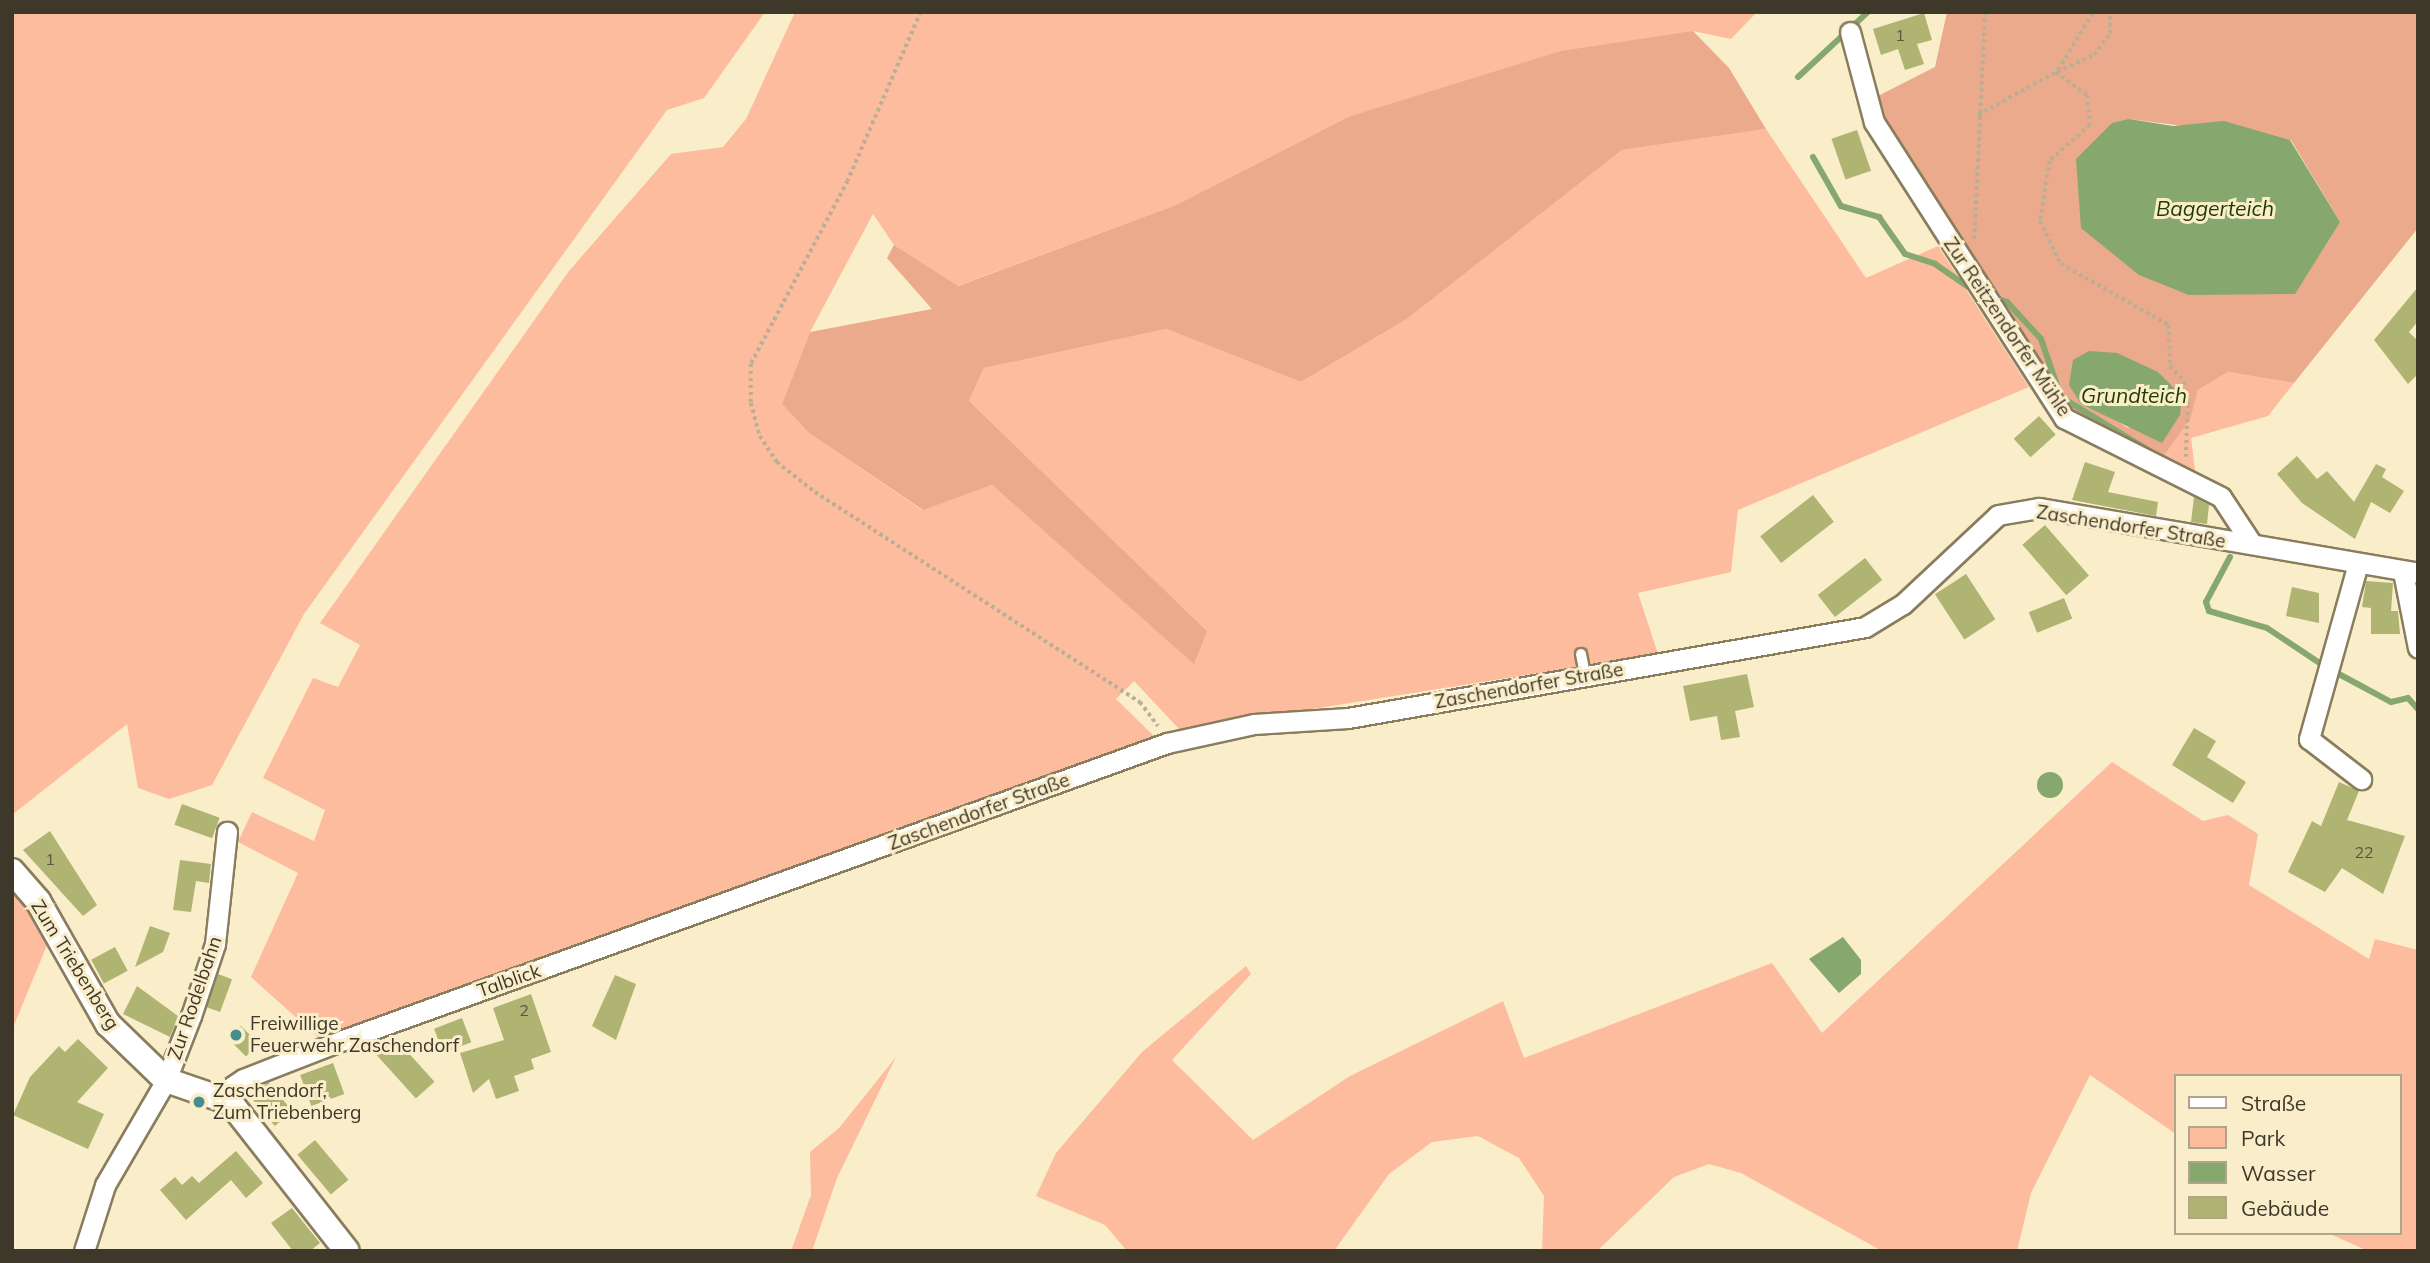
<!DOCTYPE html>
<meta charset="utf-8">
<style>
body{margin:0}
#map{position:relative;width:2430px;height:1263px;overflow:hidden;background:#faedca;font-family:Mulish,sans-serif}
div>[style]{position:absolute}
.green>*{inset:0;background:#fdbc9e}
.forest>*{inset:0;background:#eaaa8b}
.water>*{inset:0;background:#86a76e}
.round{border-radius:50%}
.stream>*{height:6px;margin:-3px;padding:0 3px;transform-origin:3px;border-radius:3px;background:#86a76e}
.building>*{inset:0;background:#b0b472;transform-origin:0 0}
.path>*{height:3.5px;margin-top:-1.75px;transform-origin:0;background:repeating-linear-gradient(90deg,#baaf94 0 3.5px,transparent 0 7px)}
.roads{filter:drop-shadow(2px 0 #897d5d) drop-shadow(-2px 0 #897d5d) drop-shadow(0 2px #897d5d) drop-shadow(0 -2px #897d5d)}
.service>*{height:10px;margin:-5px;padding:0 5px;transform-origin:5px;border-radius:5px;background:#fff}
.minor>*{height:19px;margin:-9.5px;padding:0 9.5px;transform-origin:9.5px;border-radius:9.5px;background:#fff}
.tertiary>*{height:24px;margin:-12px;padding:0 12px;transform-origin:12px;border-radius:12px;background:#fff}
.dots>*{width:19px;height:19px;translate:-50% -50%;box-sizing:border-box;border:4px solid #faedca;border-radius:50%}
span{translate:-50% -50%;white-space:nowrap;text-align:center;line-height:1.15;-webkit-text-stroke:6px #faedca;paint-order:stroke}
.number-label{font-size:16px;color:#5a573d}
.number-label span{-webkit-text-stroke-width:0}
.street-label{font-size:19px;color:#3e382b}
.poi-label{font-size:19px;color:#3e382b}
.left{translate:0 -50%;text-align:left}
.water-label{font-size:21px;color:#1f3c00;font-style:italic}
.frame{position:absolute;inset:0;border:14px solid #3e382b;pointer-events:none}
.legend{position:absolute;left:2174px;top:1074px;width:228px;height:161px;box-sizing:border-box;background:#faedca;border:2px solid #afa58a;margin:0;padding:9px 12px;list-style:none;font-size:21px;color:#3e382b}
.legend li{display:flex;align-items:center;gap:14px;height:35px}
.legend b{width:35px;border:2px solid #afa58a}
</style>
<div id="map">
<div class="green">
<div style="clip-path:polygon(12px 12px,765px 12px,704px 98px,667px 110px,304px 614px,212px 785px,169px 799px,138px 788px,127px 724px,12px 815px)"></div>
<div style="clip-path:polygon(795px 12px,1757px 12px,1731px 39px,1693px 31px,1348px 117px,1176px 205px,957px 286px,894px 245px,873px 214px,810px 332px,782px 404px,809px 433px,922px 510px,992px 485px,1194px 663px,1206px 630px,969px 401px,984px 368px,1166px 329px,1301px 382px,1407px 319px,1622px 150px,1766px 129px,1866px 278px,1938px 246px,2029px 387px,1738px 510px,1731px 572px,1638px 593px,1658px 654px,1180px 730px,1134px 681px,1116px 699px,1157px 739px,320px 1039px,251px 977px,298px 873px,238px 842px,252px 812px,314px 841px,325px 810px,263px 778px,313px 678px,338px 687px,360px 645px,320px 623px,569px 271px,671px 154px,723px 147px,746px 119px)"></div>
<div style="clip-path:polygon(2228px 372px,2294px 383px,2268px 416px,2191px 438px,2195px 470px,2161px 460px,2189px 419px,2198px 390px)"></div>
<div style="clip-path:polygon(2112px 762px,2203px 821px,2228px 815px,2258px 834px,2249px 885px,2369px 959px,2375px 939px,2418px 950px,2418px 1251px,2368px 1251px,2328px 1233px,2400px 1233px,2400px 1076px,2176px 1076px,2176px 1134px,2090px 1075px,2031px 1193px,2017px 1251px,1882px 1251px,1741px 1173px,1709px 1164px,1674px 1177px,1597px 1251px,1542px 1251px,1544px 1196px,1519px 1158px,1478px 1136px,1432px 1142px,1389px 1174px,1334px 1251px,1127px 1251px,1105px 1225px,1036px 1196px,1056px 1153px,1142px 1052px,1246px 966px,1251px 974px,1172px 1060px,1253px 1140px,1350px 1076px,1503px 1001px,1524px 1058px,1772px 963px,1822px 1033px)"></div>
<div style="clip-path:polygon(12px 884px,50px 938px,12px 1030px)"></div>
<div style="clip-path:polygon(896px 1057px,837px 1178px,812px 1251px,791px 1251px,811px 1195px,810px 1152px,839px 1128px)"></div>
</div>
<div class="forest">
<div style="clip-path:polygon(evenodd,1947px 12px,2418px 12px,2418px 228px,2294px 383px,2228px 372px,2198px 390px,2190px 419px,2161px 460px,2071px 415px,1927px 205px,1874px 98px,1935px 67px,1947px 12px,2129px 119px,2291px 140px,2340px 222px,2129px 119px,1947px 12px,2181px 396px,2128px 428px,2112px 418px,2181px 396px)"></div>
<div style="clip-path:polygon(1693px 31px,1729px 68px,1766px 129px,1622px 150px,1407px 319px,1301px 382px,1166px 329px,984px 368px,969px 401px,1207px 631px,1194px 664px,992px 485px,923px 510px,809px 433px,782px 404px,810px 332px,932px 309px,887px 258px,894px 245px,958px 286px,1176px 205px,1348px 117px,1561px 51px)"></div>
</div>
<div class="water">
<div style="clip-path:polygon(2129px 119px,2173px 126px,2224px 121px,2290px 140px,2340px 222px,2295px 294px,2189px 295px,2139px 275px,2081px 228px,2076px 159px,2112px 123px)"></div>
<div style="clip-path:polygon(2089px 351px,2117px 353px,2158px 372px,2182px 396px,2180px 415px,2162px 443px,2081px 404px,2069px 385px,2073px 360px)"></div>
<div class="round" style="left:2037px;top:772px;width:26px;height:26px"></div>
<div style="clip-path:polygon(1843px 937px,1861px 960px,1861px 974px,1839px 993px,1809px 959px)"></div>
</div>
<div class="stream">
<div style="left:1798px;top:77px;width:96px;rotate:-42.9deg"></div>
<div style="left:1813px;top:157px;width:56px;rotate:60.3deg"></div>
<div style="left:1841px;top:206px;width:40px;rotate:16deg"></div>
<div style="left:1879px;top:217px;width:45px;rotate:54.9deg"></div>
<div style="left:1905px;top:254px;width:32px;rotate:18deg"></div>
<div style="left:1935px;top:264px;width:55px;rotate:34.6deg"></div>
<div style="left:1994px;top:298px;width:14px;rotate:17deg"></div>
<div style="left:2007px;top:302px;width:50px;rotate:47.4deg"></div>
<div style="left:2041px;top:339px;width:61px;rotate:71deg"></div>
<div style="left:2061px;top:397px;width:125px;rotate:31.3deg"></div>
<div style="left:2230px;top:557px;width:51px;rotate:118.1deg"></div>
<div style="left:2206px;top:602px;width:9px;rotate:72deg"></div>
<div style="left:2209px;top:611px;width:60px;rotate:16.3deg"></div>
<div style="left:2267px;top:628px;width:65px;rotate:33.7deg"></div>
<div style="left:2337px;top:673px;width:61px;rotate:28.2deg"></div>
<div style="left:2391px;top:702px;width:17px;rotate:-13deg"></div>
<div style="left:2408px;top:698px;width:15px;rotate:48deg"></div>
</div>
<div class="building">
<div style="clip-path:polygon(1924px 13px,1932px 40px,1917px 44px,1924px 64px,1905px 70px,1898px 49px,1881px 55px,1873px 29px)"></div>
<div style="left:1857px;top:130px;width:43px;height:27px;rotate:71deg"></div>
<div style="clip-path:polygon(2418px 287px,2418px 321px,2409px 332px,2418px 341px,2418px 374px,2408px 384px,2374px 340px)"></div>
<div style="left:2039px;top:416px;width:25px;height:34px;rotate:48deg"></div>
<div style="clip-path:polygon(2297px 456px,2317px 479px,2327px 471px,2354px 502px,2376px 464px,2386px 469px,2382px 477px,2404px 491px,2390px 513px,2371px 502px,2355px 539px,2302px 503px,2277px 474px)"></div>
<div style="clip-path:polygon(2085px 462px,2115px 472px,2108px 492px,2158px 502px,2156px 516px,2072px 500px)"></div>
<div style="left:1813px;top:495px;width:34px;height:67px;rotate:52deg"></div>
<div style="clip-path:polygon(2194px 497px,2209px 505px,2207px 524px,2191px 522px)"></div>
<div style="left:2045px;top:525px;width:67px;height:30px;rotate:49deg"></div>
<div style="left:1865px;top:558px;width:28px;height:60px;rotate:52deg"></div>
<div style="left:1966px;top:574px;width:54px;height:37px;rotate:57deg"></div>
<div style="clip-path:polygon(2366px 581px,2393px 583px,2391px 611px,2398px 611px,2400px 634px,2371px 634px,2371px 608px,2362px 607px)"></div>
<div style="clip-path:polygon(2292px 587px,2319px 593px,2319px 623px,2286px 616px)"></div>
<div style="left:2064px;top:598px;width:22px;height:38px;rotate:68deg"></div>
<div style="clip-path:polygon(1747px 674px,1754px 707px,1735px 711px,1740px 737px,1721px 740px,1717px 716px,1690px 721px,1683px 686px)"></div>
<div style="clip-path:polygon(2194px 728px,2216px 741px,2207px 757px,2246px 782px,2233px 803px,2172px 765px)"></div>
<div style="clip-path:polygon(2339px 782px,2359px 791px,2347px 820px,2405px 836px,2383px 894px,2342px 868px,2325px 892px,2288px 872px,2312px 821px,2321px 826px)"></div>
<div style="left:182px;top:804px;width:40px;height:22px;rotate:20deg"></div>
<div style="clip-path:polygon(50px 831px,97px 905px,83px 916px,23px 850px)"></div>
<div style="clip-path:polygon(180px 860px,211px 864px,209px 883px,196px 881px,191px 912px,173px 910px)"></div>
<div style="clip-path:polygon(150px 926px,170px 933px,163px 952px,135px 967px)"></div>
<div style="left:115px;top:947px;width:27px;height:27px;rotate:62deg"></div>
<div style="left:218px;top:974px;width:15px;height:35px;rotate:20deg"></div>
<div style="clip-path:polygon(615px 975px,636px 984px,616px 1040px,592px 1026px)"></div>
<div style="clip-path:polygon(137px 986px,178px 1016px,170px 1037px,123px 1014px)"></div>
<div style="clip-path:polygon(531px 994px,551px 1052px,531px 1059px,534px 1069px,514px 1076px,519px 1091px,496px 1099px,489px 1079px,473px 1093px,460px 1053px,504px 1040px,493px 1008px)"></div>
<div style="left:462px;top:1018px;width:26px;height:30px;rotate:69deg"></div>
<div style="left:241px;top:1026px;width:25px;height:18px;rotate:45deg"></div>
<div style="left:395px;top:1038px;width:59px;height:25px;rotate:48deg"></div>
<div style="clip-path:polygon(78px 1039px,108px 1068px,77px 1102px,104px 1114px,88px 1149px,13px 1115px,30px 1077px,59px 1046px,65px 1052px)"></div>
<div style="left:333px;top:1063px;width:33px;height:35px;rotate:70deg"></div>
<div style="left:268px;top:1082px;width:38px;height:23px;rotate:50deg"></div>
<div style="left:315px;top:1140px;width:52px;height:23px;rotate:50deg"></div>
<div style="clip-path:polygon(236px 1151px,263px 1183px,246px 1198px,231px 1180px,186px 1220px,160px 1190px,175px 1177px,182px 1185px,192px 1176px,199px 1183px)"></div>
<div style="clip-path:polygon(292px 1208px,320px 1243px,310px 1251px,293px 1251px,271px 1223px)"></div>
</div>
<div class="path">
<div style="left:921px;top:12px;width:184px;rotate:113.4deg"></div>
<div style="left:848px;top:181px;width:207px;rotate:117.9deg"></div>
<div style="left:751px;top:364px;width:39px;rotate:90deg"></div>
<div style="left:751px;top:403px;width:34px;rotate:75deg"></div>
<div style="left:760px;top:436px;width:31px;rotate:57deg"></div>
<div style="left:777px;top:462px;width:48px;rotate:38.3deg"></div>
<div style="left:815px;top:492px;width:387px;rotate:32.9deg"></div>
<div style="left:1140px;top:702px;width:30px;rotate:53deg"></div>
<div style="left:2058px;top:70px;width:68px;rotate:-58.9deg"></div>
<div style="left:2057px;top:72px;width:41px;rotate:-24.7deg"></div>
<div style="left:2094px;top:55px;width:26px;rotate:-53deg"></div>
<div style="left:2110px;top:34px;width:22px;rotate:-90deg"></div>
<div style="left:1978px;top:115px;width:89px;rotate:-28.9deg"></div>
<div style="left:2056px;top:72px;width:39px;rotate:37deg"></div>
<div style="left:2087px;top:95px;width:30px;rotate:84deg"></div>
<div style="left:2090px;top:125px;width:54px;rotate:138deg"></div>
<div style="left:2050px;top:161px;width:61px;rotate:99.5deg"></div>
<div style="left:2040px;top:221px;width:48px;rotate:64deg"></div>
<div style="left:2061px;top:264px;width:124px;rotate:29.5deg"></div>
<div style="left:2169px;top:325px;width:41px;rotate:88.6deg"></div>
<div style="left:2170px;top:366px;width:22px;rotate:47deg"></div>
<div style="left:2185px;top:382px;width:23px;rotate:83deg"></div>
<div style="left:2188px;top:405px;width:52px;rotate:92.2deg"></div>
<div style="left:1974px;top:239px;width:227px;rotate:-87.2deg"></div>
</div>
<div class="roads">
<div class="service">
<div style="left:1581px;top:654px;width:21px;rotate:79deg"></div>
</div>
<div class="minor">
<div style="left:1850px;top:32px;width:93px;rotate:75.1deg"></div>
<div style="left:1874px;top:122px;width:352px;rotate:57.3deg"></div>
<div style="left:2064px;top:418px;width:176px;rotate:26.7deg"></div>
<div style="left:2221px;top:497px;width:56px;rotate:56.6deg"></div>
<div style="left:2357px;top:567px;width:179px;rotate:105.6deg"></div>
<div style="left:2309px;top:739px;width:66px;rotate:37.6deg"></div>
<div style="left:2403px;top:572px;width:77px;rotate:78.8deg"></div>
<div style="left:221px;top:1094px;width:27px;rotate:-34deg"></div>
<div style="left:243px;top:1079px;width:107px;rotate:-21.3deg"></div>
<div style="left:343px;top:1040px;width:876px;rotate:-19.82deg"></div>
<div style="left:1167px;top:743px;width:89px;rotate:-12.3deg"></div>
<div style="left:1254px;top:724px;width:94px;rotate:-3.7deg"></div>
<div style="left:1348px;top:718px;width:525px;rotate:-9.98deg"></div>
<div style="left:1865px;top:627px;width:44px;rotate:-31.2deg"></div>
<div style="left:1903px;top:604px;width:130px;rotate:-43.1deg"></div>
<div style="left:1998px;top:515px;width:42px;rotate:-9.7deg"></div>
<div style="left:2039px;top:508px;width:385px;rotate:9.7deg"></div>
<div style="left:84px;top:1251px;width:69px;rotate:-72.3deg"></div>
<div style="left:105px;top:1185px;width:121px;rotate:-59.8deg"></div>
<div style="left:166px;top:1080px;width:69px;rotate:-68.7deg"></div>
<div style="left:191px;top:1016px;width:76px;rotate:-71.6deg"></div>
<div style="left:215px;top:944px;width:113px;rotate:-83.9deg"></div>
</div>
<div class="tertiary">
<div style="left:12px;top:871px;width:40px;rotate:49deg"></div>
<div style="left:38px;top:901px;width:142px;rotate:60.4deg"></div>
<div style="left:108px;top:1024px;width:81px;rotate:44deg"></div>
<div style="left:166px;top:1080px;width:68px;rotate:19deg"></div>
<div style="left:230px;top:1102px;width:189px;rotate:51.9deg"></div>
</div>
</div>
<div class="dots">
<div style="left:236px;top:1035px;background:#458d8f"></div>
<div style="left:199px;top:1102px;background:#458d8f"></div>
</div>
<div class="number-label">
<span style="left:1900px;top:35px">1</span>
<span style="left:2364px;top:852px">22</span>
<span style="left:50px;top:859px">1</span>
<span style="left:524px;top:1010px">2</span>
</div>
<div class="street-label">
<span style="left:2007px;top:327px;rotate:56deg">Zur Reitzendorfer Mühle</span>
<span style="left:2131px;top:527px;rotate:9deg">Zaschendorfer Straße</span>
<span style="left:1529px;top:686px;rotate:-10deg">Zaschendorfer Straße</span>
<span style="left:979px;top:812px;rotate:-20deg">Zaschendorfer Straße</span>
<span style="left:75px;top:965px;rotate:58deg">Zum Triebenberg</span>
<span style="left:509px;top:981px;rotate:-19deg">Talblick</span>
<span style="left:195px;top:998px;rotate:-71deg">Zur Rodelbahn</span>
</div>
<div class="poi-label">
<span class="left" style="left:250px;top:1035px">Freiwillige<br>Feuerwehr Zaschendorf</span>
<span class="left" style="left:213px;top:1102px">Zaschendorf,<br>Zum Triebenberg</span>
</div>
<div class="water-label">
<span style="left:2215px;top:208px">Baggerteich</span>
<span style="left:2134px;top:395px">Grundteich</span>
</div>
<div class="frame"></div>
<ul class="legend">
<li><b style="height:9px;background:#fff"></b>Straße</li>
<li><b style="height:19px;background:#fdbc9e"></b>Park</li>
<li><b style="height:19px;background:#86a76e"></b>Wasser</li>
<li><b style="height:19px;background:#b0b472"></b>Gebäude</li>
</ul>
</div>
